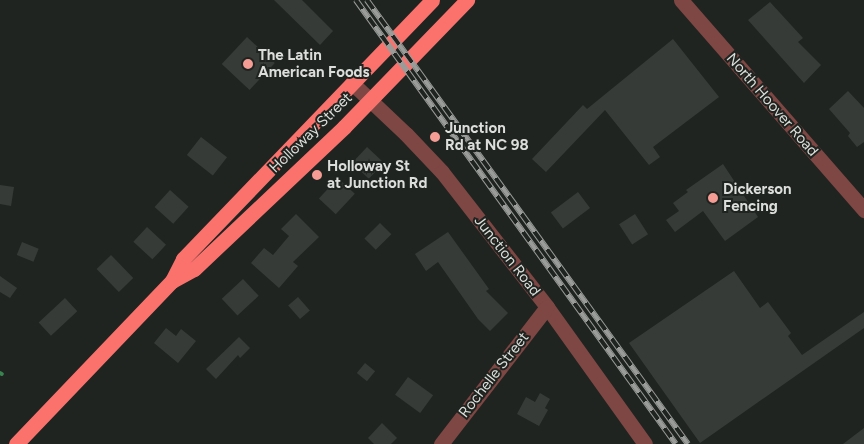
<!DOCTYPE html>
<style>
body{margin:0}
#map{position:relative;width:864px;height:444px;overflow:hidden;background:#202421;font-family:Figtree,sans-serif}
div>[style]{position:absolute}
.stream>*{height:4px;margin:-2px;padding:0 2px;transform-origin:2px;border-radius:2px;background:#39834f}
.building>*{inset:0;background:#373b37;transform-origin:0 0}
.minor>*{height:15px;margin:-7.5px;padding:0 7.5px;transform-origin:7.5px;border-radius:7.5px;background:#7e4743}
.highway>*{height:15px;margin:-7.5px;padding:0 7.5px;transform-origin:7.5px;border-radius:7.5px;background:#fb726d}
.rail>*{height:5.5px;margin-top:-2.75px;transform-origin:0;background:repeating-linear-gradient(90deg,#202421 0 11px,#999c99 0 22px);box-sizing:border-box;border-block:1px solid #999c99}
.dots>*{width:14px;height:14px;translate:-50% -50%;box-sizing:border-box;border:2px solid #202421;border-radius:50%}
span{translate:-50% -50%;white-space:nowrap;text-align:center;line-height:1.15;-webkit-text-stroke:4px #202421;paint-order:stroke}
.poi-label{font-size:15px;color:#dbdedb;font-weight:700}
.left{translate:0 -50%;text-align:left}
.street-label{font-size:15px;color:#dbdedb}
</style>
<div id="map">
<div class="stream">
<div style="left:0;top:373px;width:2px;rotate:27deg"></div>
</div>
<div class="building">
<div style="clip-path:polygon(274px 0,302px 0,333px 31px,320px 45px)"></div>
<div style="clip-path:polygon(770px 2px,803px 38px,798px 42px,821px 65px,804px 83px,748px 20px)"></div>
<div style="left:247px;top:37px;width:38px;height:37px;rotate:43deg"></div>
<div style="clip-path:polygon(673px 39px,719px 97px,653px 147px,660px 157px,649px 165px,605px 110px,546px 172px,532px 159px,583px 105px,587px 109px)"></div>
<div style="clip-path:polygon(848px 91px,864px 108px,864px 142px,857px 147px,848px 136px,850px 133px,829px 109px)"></div>
<div style="left:201px;top:137px;width:33px;height:23px;rotate:38deg"></div>
<div style="left:367px;top:147px;width:23px;height:22px;rotate:43deg"></div>
<div style="clip-path:polygon(723px 164px,758px 217px,725px 241px,703px 211px,675px 232px,666px 220px,679px 211px,673px 203px,688px 192px,686px 190px)"></div>
<div style="left:338px;top:178px;width:23px;height:28px;rotate:43deg"></div>
<div style="clip-path:polygon(0 185px,14px 187px,11px 206px,0 204px)"></div>
<div style="left:170px;top:190px;width:25px;height:23px;rotate:42deg"></div>
<div style="left:578px;top:192px;width:20px;height:34px;rotate:53deg"></div>
<div style="clip-path:polygon(296px 214px,319px 237px,293px 262px,298px 266px,279px 288px,251px 263px,264px 248px,273px 255px,289px 236px,281px 229px)"></div>
<div style="left:635px;top:214px;width:24px;height:19px;rotate:57deg"></div>
<div style="left:380px;top:223px;width:16px;height:22px;rotate:45deg"></div>
<div style="left:147px;top:227px;width:26px;height:20px;rotate:43deg"></div>
<div style="clip-path:polygon(448px 232px,489px 289px,486px 291px,508px 313px,490px 331px,478px 319px,438px 262px,426px 271px,415px 254px)"></div>
<div style="left:22px;top:242px;width:18px;height:14px;rotate:22deg"></div>
<div style="left:111px;top:255px;width:32px;height:20px;rotate:46deg"></div>
<div style="clip-path:polygon(734px 271px,760px 308px,768px 302px,791px 333px,788px 336px,802px 355px,864px 312px,864px 328px,700px 443px,629px 343px)"></div>
<div style="clip-path:polygon(0 276px,17px 288px,10px 298px,0 292px)"></div>
<div style="left:243px;top:279px;width:23px;height:29px;rotate:47deg"></div>
<div style="left:298px;top:297px;width:18px;height:13px;rotate:49deg"></div>
<div style="left:65px;top:298px;width:18px;height:36px;rotate:47deg"></div>
<div style="clip-path:polygon(166px 328px,176px 336px,181px 329px,196px 341px,178px 363px,154px 343px)"></div>
<div style="clip-path:polygon(239px 337px,250px 348px,240px 358px,238px 355px,216px 379px,206px 369px)"></div>
<div style="left:365px;top:363px;width:13px;height:13px;rotate:39deg"></div>
<div style="left:408px;top:377px;width:31px;height:22px;rotate:36deg"></div>
<div style="clip-path:polygon(540px 393px,550px 399px,545px 408px,548px 410px,539px 426px,517px 414px,526px 397px,535px 402px)"></div>
<div style="clip-path:polygon(382px 423px,397px 438px,391px 444px,374px 444px,368px 438px)"></div>
<div style="clip-path:polygon(864px 428px,864px 444px,843px 444px)"></div>
</div>
<div class="minor">
<div style="left:681px;top:0;width:279px;rotate:48.9deg"></div>
<div style="left:352px;top:83px;width:74px;rotate:43.4deg"></div>
<div style="left:406px;top:134px;width:52px;rotate:46.5deg"></div>
<div style="left:442px;top:172px;width:171px;rotate:52.1deg"></div>
<div style="left:547px;top:307px;width:168px;rotate:54.4deg"></div>
<div style="left:441px;top:444px;width:173px;rotate:-52.3deg"></div>
</div>
<div class="highway">
<div style="left:172px;top:281px;width:25px;rotate:-29deg"></div>
<div style="left:194px;top:269px;width:207px;rotate:-43.4deg"></div>
<div style="left:344px;top:127px;width:177px;rotate:-45.9deg"></div>
<div style="left:16px;top:444px;width:226px;rotate:-46.3deg"></div>
<div style="left:172px;top:281px;width:25px;rotate:-63deg"></div>
<div style="left:183px;top:259px;width:359px;rotate:-46.1deg"></div>
</div>
<div class="rail">
<div style="left:356px;top:0;width:547px;rotate:54.22deg"></div>
<div style="left:367px;top:0;width:548px;rotate:54.13deg"></div>
</div>
<div class="dots">
<div style="left:248px;top:64px;background:#f59c95"></div>
<div style="left:435px;top:137px;background:#f59c95"></div>
<div style="left:317px;top:175px;background:#f59c95"></div>
<div style="left:713px;top:198px;background:#f59c95"></div>
</div>
<div class="poi-label">
<span class="left" style="left:258px;top:64px">The Latin<br>American Foods</span>
<span class="left" style="left:445px;top:137px">Junction<br>Rd at NC 98</span>
<span class="left" style="left:327px;top:175px">Holloway St<br>at Junction Rd</span>
<span class="left" style="left:723px;top:198px">Dickerson<br>Fencing</span>
</div>
<div class="street-label">
<span style="left:772px;top:105px;rotate:49deg">North Hoover Road</span>
<span style="left:311px;top:133px;rotate:-44deg">Holloway Street</span>
<span style="left:507px;top:256px;rotate:52deg">Junction Road</span>
<span style="left:494px;top:375px;rotate:-52deg">Rochelle Street</span>
</div>
</div>
